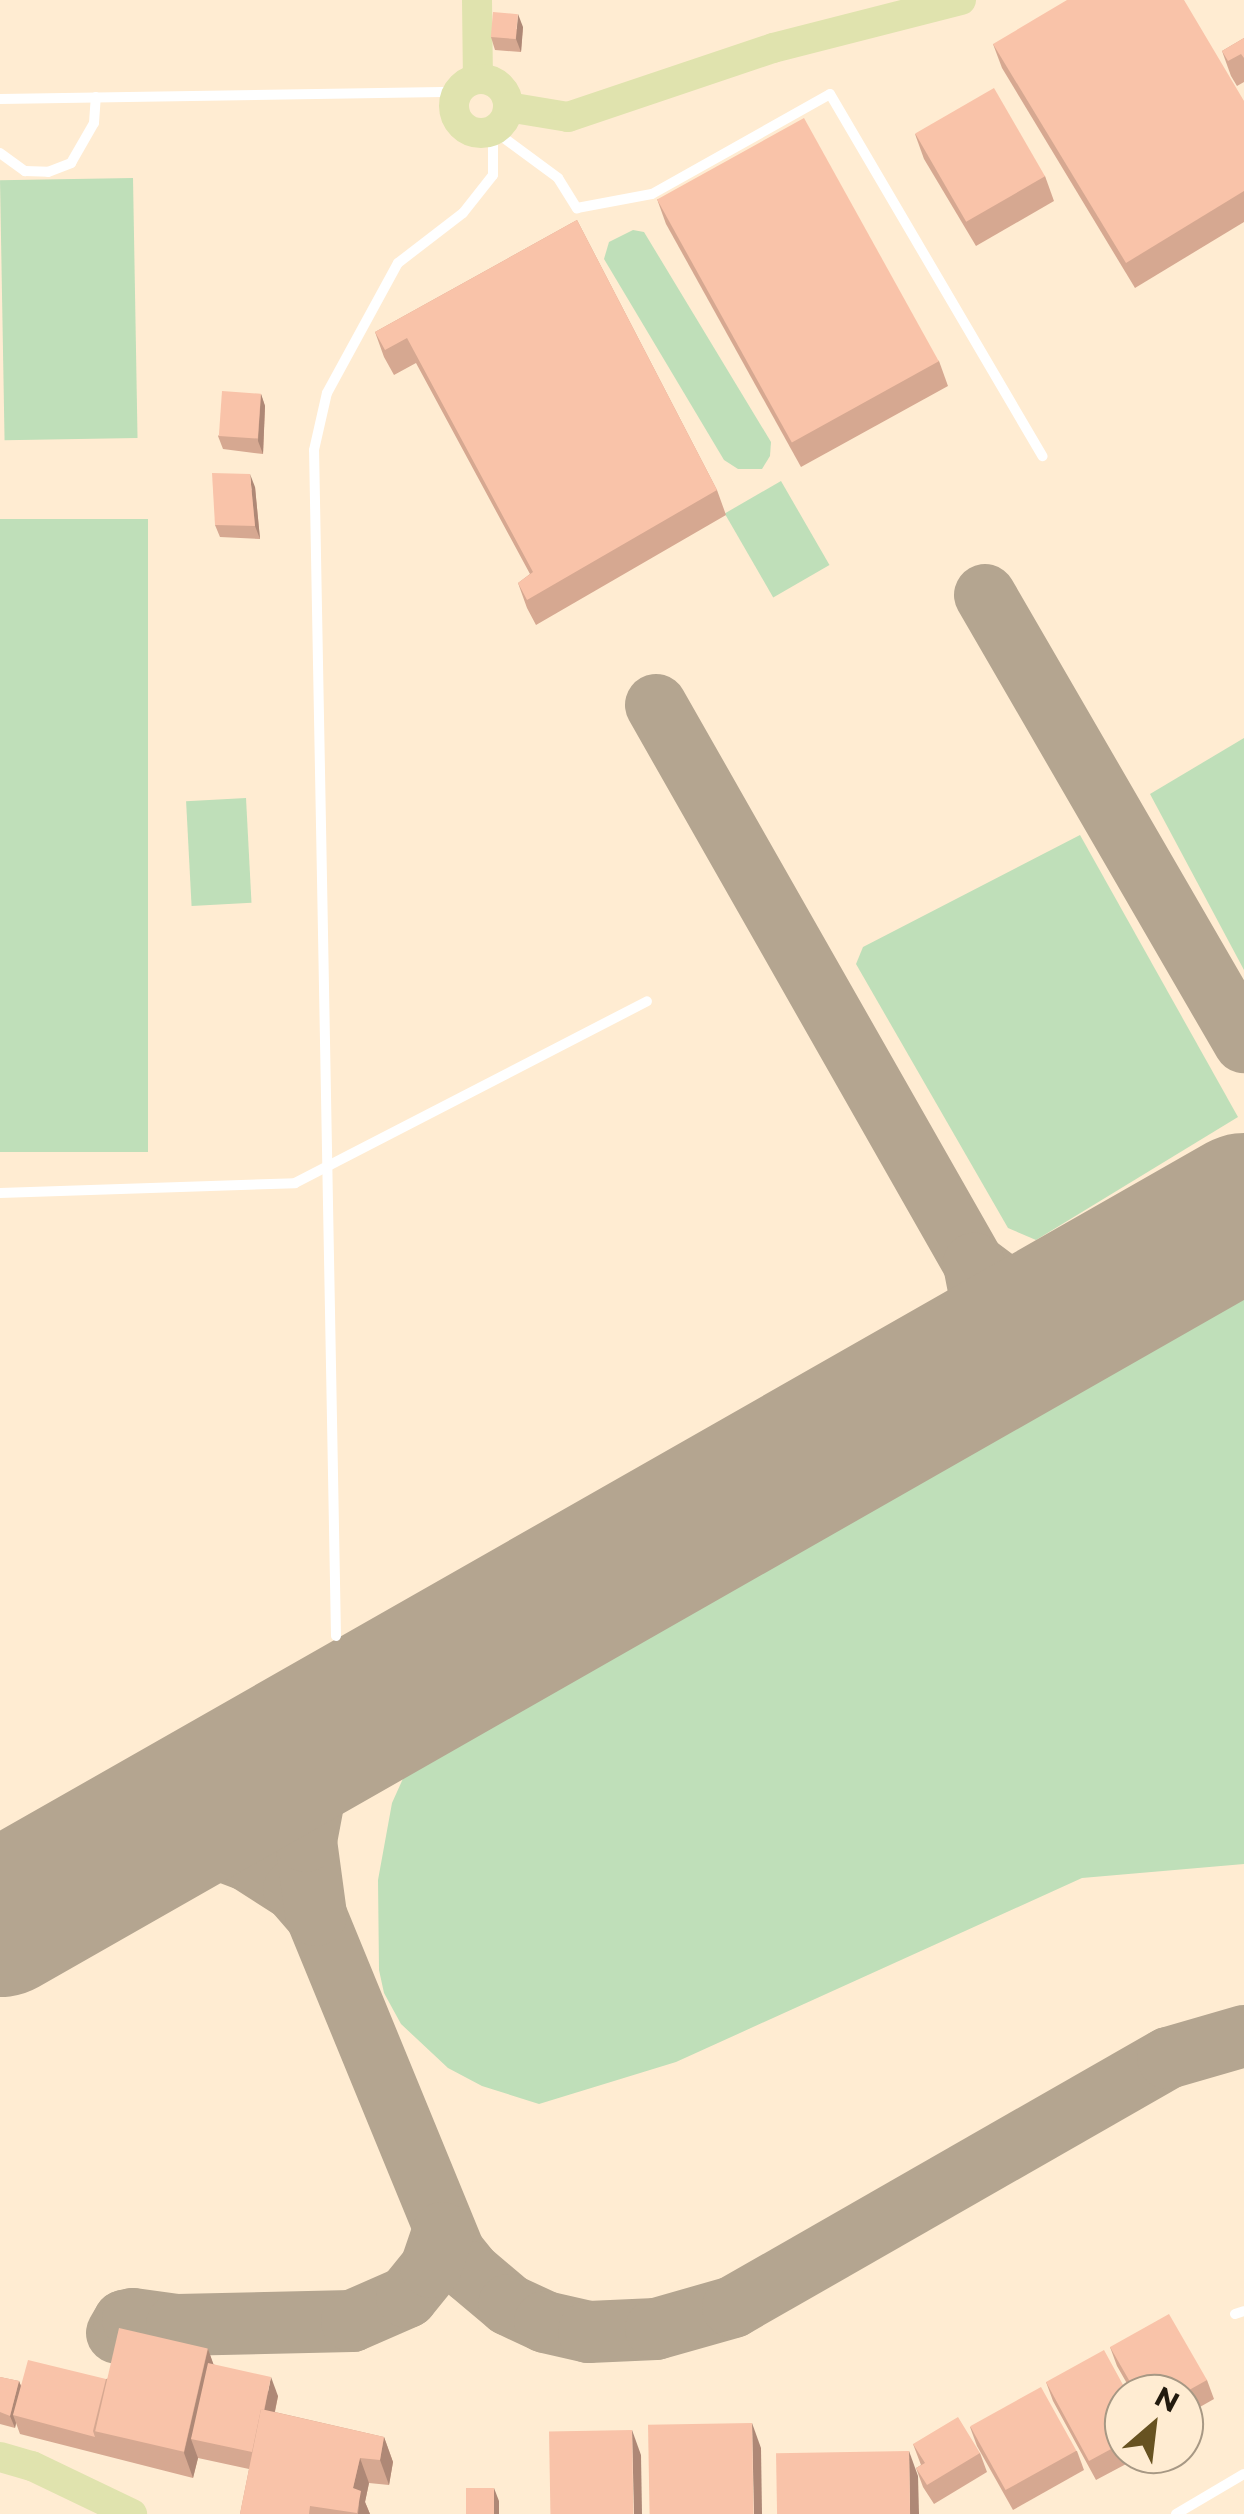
<!DOCTYPE html>
<style>
body{margin:0}
#map{position:relative;width:1244px;height:2514px;overflow:hidden;background:#ffecd2;font-family:Montserrat,sans-serif}
div>[style]{position:absolute}
.green>*{inset:0;background:#bfdfb9;transform-origin:0 0}
.taxiway>*{height:62px;margin:-31px;padding:0 31px;transform-origin:31px;border-radius:31px;background:#b4a590}
.runway>*{height:155px;margin:-77.5px;padding:0 77.5px;transform-origin:77.5px;border-radius:77.5px;background:#b4a590}
.service>*{height:10px;margin:-5px;padding:0 5px;transform-origin:5px;border-radius:5px;background:#fff}
.primary>*{height:30px;margin:-15px;padding:0 15px;transform-origin:15px;border-radius:15px;background:#e0e3ae}
.primary>.ring{margin:-15px;padding:0;box-sizing:content-box;background:none;border:30px solid #e0e3ae;border-radius:50%}
.wall>*{inset:0;background:#d6a891}
.shaded-wall>*{inset:0;background:#ae8876}
.building>*{inset:0;background:#f9c3a9;transform-origin:0 0}
span{translate:-50% -50%;white-space:nowrap;text-align:center;line-height:1.15;-webkit-text-stroke:8px #ffecd2;paint-order:stroke}
.north{position:absolute;left:1104px;top:2374px;width:100px;height:100px;box-sizing:border-box;background:#ffecd2;border:2px solid #a79884;border-radius:50%;rotate:28deg;font-size:28px;font-weight:700;line-height:40px;text-align:center;color:#221a0e}
.north::after{content:'';display:block;margin:auto;width:35px;height:45px;background:#675221;clip-path:polygon(50% 0,100% 100%,50% 72%,0 100%)}
</style>
<div id="map">
<div class="green">
<div style="left:133px;top:178px;width:260px;height:133px;rotate:89deg"></div>
<div style="clip-path:polygon(633px 230px,644px 232px,771px 442px,770px 456px,762px 469px,738px 469px,724px 460px,604px 259px,609px 242px)"></div>
<div style="left:781px;top:481px;width:97px;height:65px;rotate:60deg"></div>
<div style="left:0;top:519px;width:148px;height:633px"></div>
<div style="clip-path:polygon(1244px 738px,1244px 970px,1150px 794px)"></div>
<div style="left:246px;top:798px;width:105px;height:60px;rotate:87deg"></div>
<div style="clip-path:polygon(1080px 835px,1238px 1117px,1036px 1240px,1008px 1228px,856px 964px,863px 947px)"></div>
<div style="clip-path:polygon(1244px 1296px,1244px 1864px,1082px 1878px,676px 2062px,539px 2104px,482px 2086px,448px 2068px,401px 2024px,384px 1993px,379px 1970px,378px 1880px,392px 1803px,410px 1763px)"></div>
</div>
<div class="taxiway">
<div style="left:985px;top:595px;width:517px;rotate:59.91deg"></div>
<div style="left:656px;top:705px;width:643px;rotate:60.37deg"></div>
<div style="left:974px;top:1264px;width:55px;rotate:36.9deg"></div>
<div style="left:1018px;top:1297px;width:35px;rotate:10deg"></div>
<div style="left:1052px;top:1303px;width:47px;rotate:-12.3deg"></div>
<div style="left:930px;top:1389px;width:49px;rotate:-47.5deg"></div>
<div style="left:963px;top:1353px;width:30px;rotate:-63deg"></div>
<div style="left:977px;top:1326px;width:31px;rotate:-84deg"></div>
<div style="left:980px;top:1295px;width:32px;rotate:-101deg"></div>
<div style="left:95px;top:1865px;width:73px;rotate:-18.4deg"></div>
<div style="left:164px;top:1842px;width:30px;rotate:-4deg"></div>
<div style="left:194px;top:1840px;width:57px;rotate:20.7deg"></div>
<div style="left:247px;top:1860px;width:56px;rotate:32.6deg"></div>
<div style="left:294px;top:1890px;width:33px;rotate:49deg"></div>
<div style="left:316px;top:1915px;width:364px;rotate:67.7deg"></div>
<div style="left:454px;top:2252px;width:26px;rotate:51deg"></div>
<div style="left:470px;top:2272px;width:51px;rotate:40.2deg"></div>
<div style="left:509px;top:2305px;width:40px;rotate:25deg"></div>
<div style="left:545px;top:2322px;width:45px;rotate:12.8deg"></div>
<div style="left:589px;top:2332px;width:67px;rotate:-2.6deg"></div>
<div style="left:656px;top:2329px;width:80px;rotate:-15.9deg"></div>
<div style="left:733px;top:2307px;width:501px;rotate:-29.79deg"></div>
<div style="left:1168px;top:2058px;width:79px;rotate:-16.1deg"></div>
<div style="left:316px;top:1915px;width:75px;rotate:-97.7deg"></div>
<div style="left:306px;top:1841px;width:54px;rotate:-79.3deg"></div>
<div style="left:316px;top:1788px;width:65px;rotate:-58.3deg"></div>
<div style="left:350px;top:1733px;width:59px;rotate:-41.6deg"></div>
<div style="left:117px;top:2333px;width:14px;rotate:-60deg"></div>
<div style="left:124px;top:2321px;width:9px;rotate:-13deg"></div>
<div style="left:133px;top:2319px;width:44px;rotate:7.8deg"></div>
<div style="left:177px;top:2325px;width:175px;rotate:-1.3deg"></div>
<div style="left:352px;top:2321px;width:60px;rotate:-23.6deg"></div>
<div style="left:407px;top:2297px;width:38px;rotate:-51deg"></div>
<div style="left:431px;top:2267px;width:36px;rotate:-71deg"></div>
</div>
<div class="runway">
<div style="left:0;top:1919px;width:1432px;rotate:-29.68deg"></div>
</div>
<div class="service">
<div style="left:0;top:99px;width:458px;rotate:-0.9deg"></div>
<div style="left:0;top:153px;width:31px;rotate:36deg"></div>
<div style="left:25px;top:171px;width:23px;rotate:2deg"></div>
<div style="left:48px;top:172px;width:25px;rotate:-21deg"></div>
<div style="left:71px;top:163px;width:46px;rotate:-60.1deg"></div>
<div style="left:94px;top:123px;width:26px;rotate:-86deg"></div>
<div style="left:0;top:1193px;width:295px;rotate:-1.9deg"></div>
<div style="left:295px;top:1183px;width:396px;rotate:-27.3deg"></div>
<div style="left:336px;top:1636px;width:1186px;rotate:-91.06deg"></div>
<div style="left:314px;top:450px;width:58px;rotate:-77.2deg"></div>
<div style="left:327px;top:393px;width:148px;rotate:-61.4deg"></div>
<div style="left:398px;top:263px;width:82px;rotate:-37.6deg"></div>
<div style="left:463px;top:213px;width:48px;rotate:-51.7deg"></div>
<div style="left:493px;top:175px;width:45px;rotate:-90deg"></div>
<div style="left:493px;top:130px;width:81px;rotate:36.4deg"></div>
<div style="left:558px;top:178px;width:36px;rotate:58deg"></div>
<div style="left:577px;top:208px;width:76px;rotate:-10.6deg"></div>
<div style="left:652px;top:194px;width:204px;rotate:-29.3deg"></div>
<div style="left:830px;top:94px;width:420px;rotate:59.6deg"></div>
<div style="left:1235px;top:2314px;width:9px;rotate:-18deg"></div>
<div style="left:1176px;top:2514px;width:79px;rotate:-30.5deg"></div>
</div>
<div class="primary">
<div style="left:477px;top:0;width:79px;rotate:89.3deg"></div>
<div class="ring" style="left:454px;top:79px;width:24px;height:24px"></div>
<div style="left:508px;top:107px;width:61px;rotate:9.5deg"></div>
<div style="left:568px;top:117px;width:216px;rotate:-18.6deg"></div>
<div style="left:773px;top:48px;width:194px;rotate:-14.3deg"></div>
<div style="left:0;top:2457px;width:33px;rotate:16deg"></div>
<div style="left:32px;top:2466px;width:111px;rotate:25.6deg"></div>
</div>
<div class="wall">
<div style="clip-path:polygon(523px 27px,521px 52px,495px 50px,491px 37px)"></div>
<div style="clip-path:polygon(1244px 38px,1244px 82px,1237px 86px,1231px 76px,1222px 51px)"></div>
<div style="clip-path:polygon(993px 44px,1244px 101px,1244px 222px,1135px 288px,1002px 68px)"></div>
<div style="clip-path:polygon(915px 134px,1045px 176px,1054px 201px,976px 246px,924px 159px)"></div>
<div style="clip-path:polygon(657px 199px,939px 361px,948px 386px,801px 467px,666px 224px)"></div>
<div style="clip-path:polygon(577px 220px,717px 490px,726px 515px,536px 625px,527px 608px,518px 583px,530px 574px,416px 363px,394px 375px,384px 357px,375px 332px)"></div>
<div style="clip-path:polygon(261px 394px,265px 406px,263px 454px,223px 449px,218px 436px)"></div>
<div style="clip-path:polygon(255px 487px,260px 539px,220px 537px,215px 525px)"></div>
<div style="clip-path:polygon(1110px 2347px,1207px 2380px,1214px 2399px,1184px 2416px,1184px 2394px,1133px 2394px,1117px 2366px)"></div>
<div style="clip-path:polygon(208px 2349px,213px 2364px,278px 2396px,275px 2412px,384px 2437px,393px 2462px,389px 2485px,369px 2483px,365px 2502px,370px 2514px,240px 2514px,249px 2469px,198px 2458px,193px 2478px,20px 2434px,16px 2423px,15px 2428px,0 2424px,0 2377px,19px 2381px,21px 2386px,106px 2379px)"></div>
<div style="clip-path:polygon(1046px 2382px,1124px 2394px,1124px 2454px,1145px 2454px,1096px 2480px,1053px 2401px)"></div>
<div style="clip-path:polygon(970px 2427px,1077px 2451px,1084px 2470px,1013px 2510px,977px 2446px)"></div>
<div style="clip-path:polygon(913px 2444px,980px 2453px,987px 2472px,934px 2504px,923px 2487px,916px 2468px,921px 2465px)"></div>
</div>
<div class="shaded-wall">
<div style="clip-path:polygon(518px 14px,523px 27px,521px 52px,516px 39px)"></div>
<div style="clip-path:polygon(261px 394px,265px 406px,263px 454px,258px 441px)"></div>
<div style="clip-path:polygon(250px 474px,255px 487px,260px 539px,255px 526px)"></div>
<div style="clip-path:polygon(208px 2349px,217px 2374px,191px 2439px,198px 2458px,193px 2478px,184px 2453px)"></div>
<div style="clip-path:polygon(271px 2377px,278px 2396px,262px 2472px,256px 2453px)"></div>
<div style="clip-path:polygon(19px 2381px,24px 2394px,13px 2415px,16px 2423px,15px 2428px,10px 2416px)"></div>
<div style="clip-path:polygon(752px 2423px,761px 2448px,762px 2514px,754px 2514px)"></div>
<div style="clip-path:polygon(632px 2430px,641px 2455px,642px 2514px,634px 2514px)"></div>
<div style="clip-path:polygon(384px 2437px,393px 2462px,389px 2485px,380px 2460px)"></div>
<div style="clip-path:polygon(909px 2451px,918px 2476px,919px 2514px,910px 2514px)"></div>
<div style="clip-path:polygon(360px 2458px,369px 2483px,365px 2502px,370px 2514px,358px 2514px,359px 2504px,353px 2488px)"></div>
<div style="clip-path:polygon(494px 2488px,499px 2501px,499px 2514px,494px 2514px)"></div>
</div>
<div class="building">
<div style="clip-path:polygon(1067px 0,1184px 0,1244px 101px,1244px 191px,1126px 263px,993px 44px)"></div>
<div style="left:493px;top:12px;width:25px;height:25px;rotate:5deg"></div>
<div style="clip-path:polygon(1244px 38px,1244px 58px,1241px 54px,1228px 61px,1222px 51px)"></div>
<div style="left:994px;top:88px;width:102px;height:91px;rotate:60deg"></div>
<div style="left:804px;top:118px;width:278px;height:168px;rotate:61deg"></div>
<div style="clip-path:polygon(577px 220px,717px 490px,527px 600px,518px 583px,533px 572px,407px 338px,385px 350px,375px 332px)"></div>
<div style="left:222px;top:391px;width:39px;height:45px;rotate:4deg"></div>
<div style="clip-path:polygon(212px 473px,250px 474px,255px 526px,215px 525px)"></div>
<div style="clip-path:polygon(1169px 2314px,1207px 2380px,1182px 2394px,1137px 2394px,1110px 2347px)"></div>
<div style="left:119px;top:2328px;width:91px;height:106px;rotate:13deg"></div>
<div style="clip-path:polygon(1104px 2350px,1128px 2394px,1124px 2394px,1124px 2442px,1089px 2461px,1046px 2382px)"></div>
<div style="clip-path:polygon(28px 2360px,106px 2379px,93px 2431px,95px 2437px,13px 2415px)"></div>
<div style="clip-path:polygon(208px 2363px,271px 2377px,264px 2410px,261px 2409px,252px 2452px,191px 2439px)"></div>
<div style="clip-path:polygon(0 2377px,19px 2381px,10px 2416px,0 2412px)"></div>
<div style="left:1041px;top:2387px;width:73px;height:81px;rotate:61deg"></div>
<div style="clip-path:polygon(261px 2409px,384px 2437px,380px 2460px,360px 2458px,353px 2488px,361px 2491px,357px 2513px,310px 2506px,309px 2514px,240px 2514px)"></div>
<div style="clip-path:polygon(958px 2417px,980px 2453px,927px 2485px,916px 2468px,925px 2463px,913px 2444px)"></div>
<div style="left:752px;top:2423px;width:91px;height:104px;rotate:89deg"></div>
<div style="left:632px;top:2430px;width:84px;height:83px;rotate:89deg"></div>
<div style="left:909px;top:2451px;width:63px;height:133px;rotate:89deg"></div>
<div style="left:466px;top:2488px;width:28px;height:26px"></div>
</div>
<div class="north">N</div>
</div>
